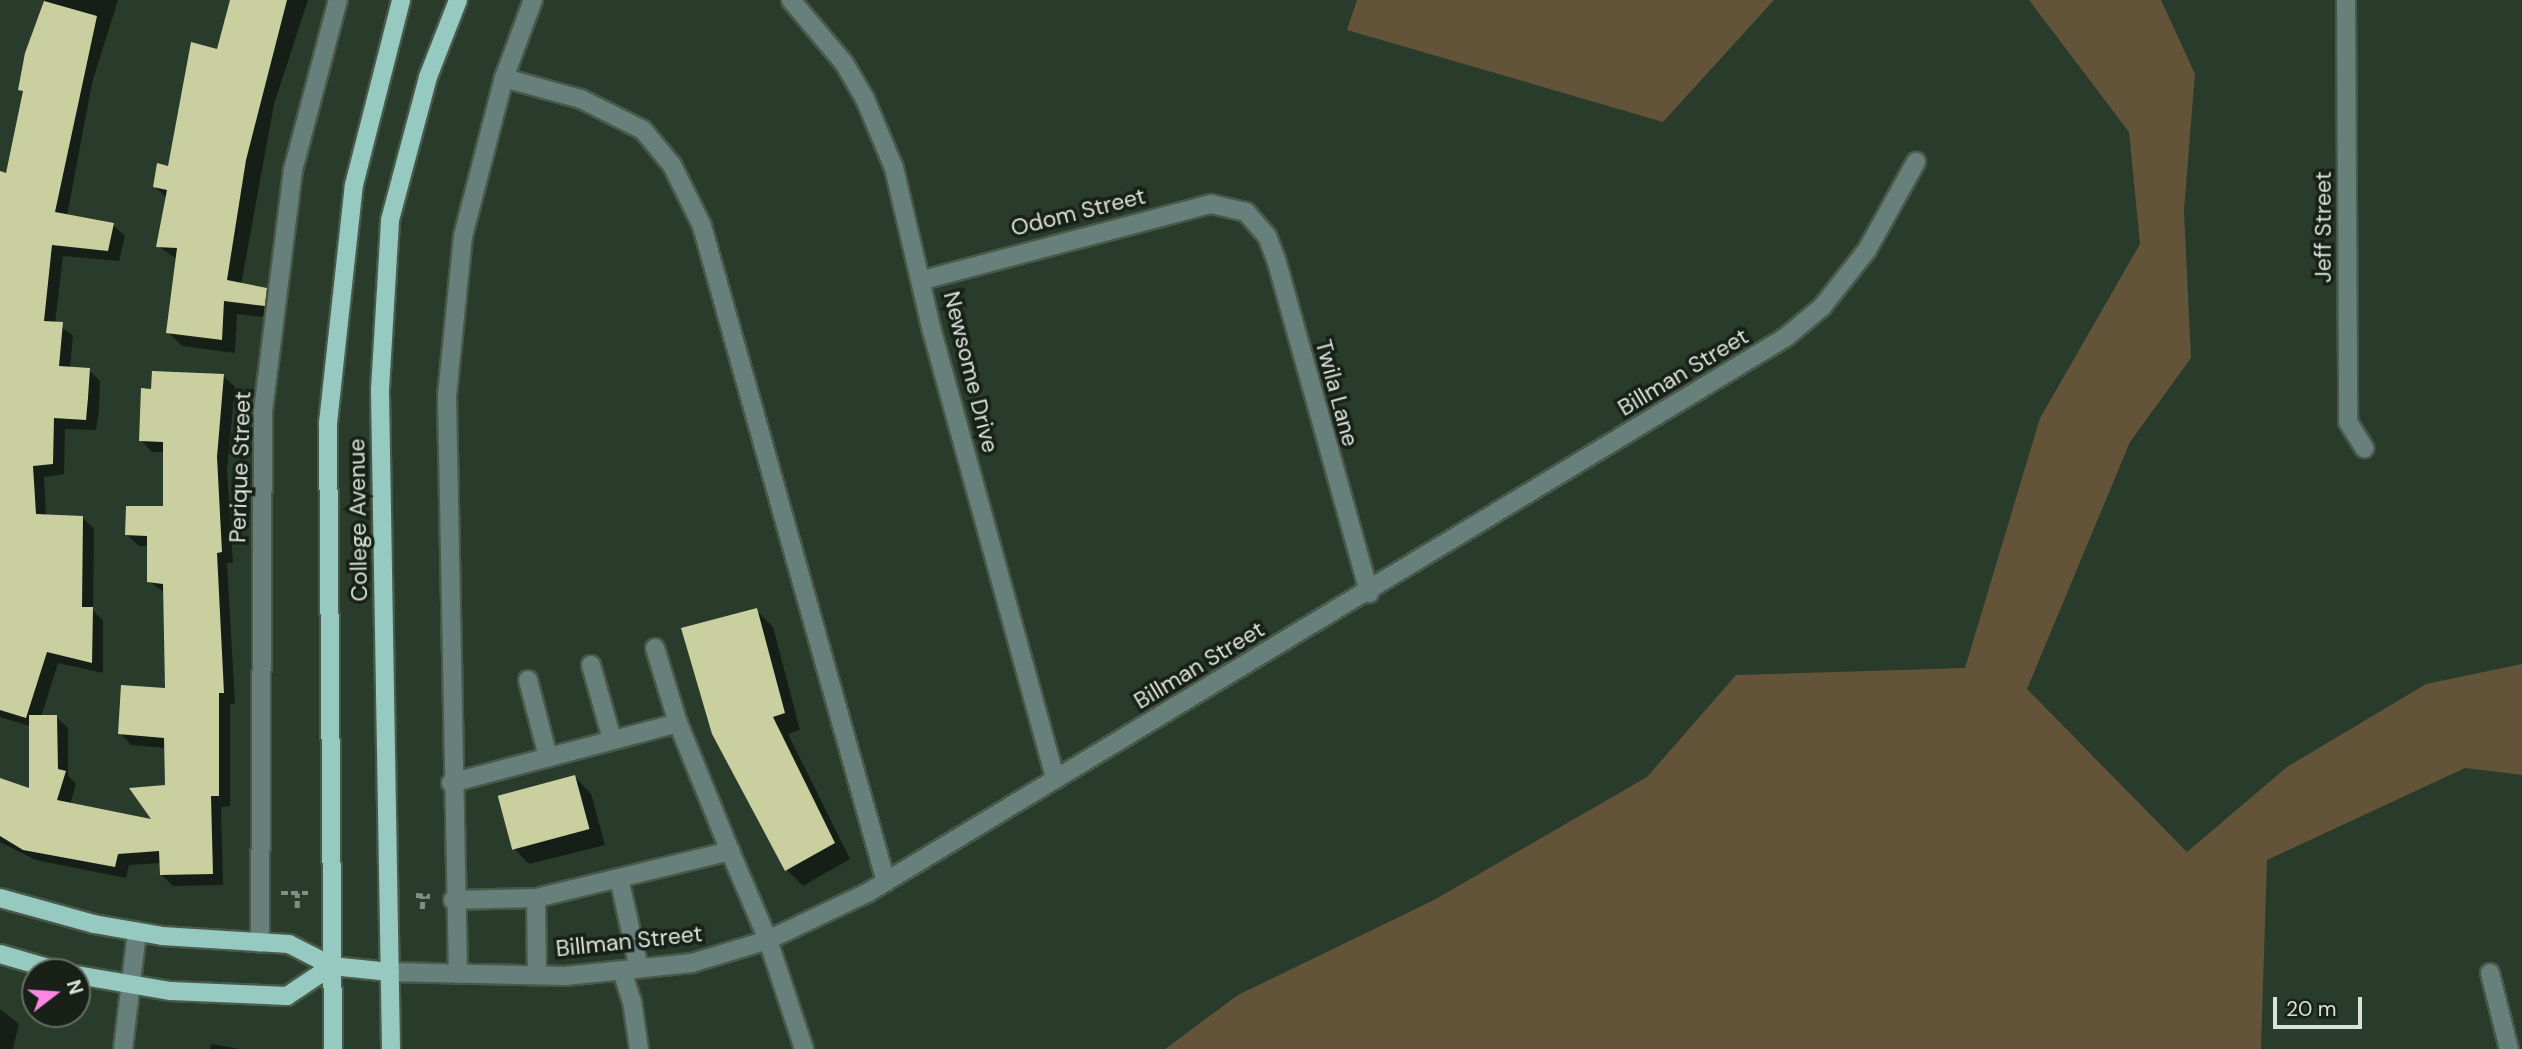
<!DOCTYPE html>
<style>
body{margin:0}
#map{position:relative;width:2522px;height:1049px;overflow:hidden;background:#293b2b;font-family:"DM Sans",sans-serif}
div>[style]{position:absolute}
.green>*{inset:0;background:#635338}
.shadow>*{inset:0;background:#0007}
.building>*{inset:0;background:#c9cf9f;transform-origin:0 0}
.path>*{height:4.5px;margin-top:-2.25px;transform-origin:0;background:repeating-linear-gradient(90deg,#808f82 0 7px,transparent 0 10.5px)}
.roads{filter:drop-shadow(2px 0 #48594a) drop-shadow(-2px 0 #48594a) drop-shadow(0 2px #48594a) drop-shadow(0 -2px #48594a)}
.minor>*{height:18px;margin:-9px;padding:0 9px;transform-origin:9px;border-radius:9px;background:#68807b}
.major>*{height:18px;margin:-9px;padding:0 9px;transform-origin:9px;border-radius:9px;background:#96c9bf}
span{translate:-50% -50%;white-space:nowrap;text-align:center;line-height:1.15;-webkit-text-stroke:7px #182018;paint-order:stroke}
.street-label{font-size:23px;color:#d8e3d9}
.north{position:absolute;left:21px;top:958px;width:70px;height:70px;box-sizing:border-box;background:#182018;border:2px solid #656e65;border-radius:50%;rotate:73deg;font-size:19px;font-weight:700;line-height:28px;text-align:center;color:#d8e3d9}
.north::after{content:'';display:block;margin:auto;width:24px;height:32px;background:#fd86e2;clip-path:polygon(50% 0,100% 100%,50% 72%,0 100%)}
.scale{position:absolute;left:2273px;top:997px;width:89px;height:32px;box-sizing:border-box;border:4px solid #d8e3d9;border-top:0;padding-left:9px;font-size:21px;line-height:24px;white-space:nowrap;color:#d8e3d9;-webkit-text-stroke:5px #182018;paint-order:stroke}
</style>
<div id="map">
<div class="green">
<div style="clip-path:polygon(1357px 0,1774px 0,1663px 122px,1347px 30px)"></div>
<div style="clip-path:polygon(2029px 0,2161px 0,2195px 74px,2184px 210px,2191px 358px,2130px 442px,2027px 689px,2187px 852px,2287px 767px,2426px 684px,2522px 664px,2522px 775px,2465px 768px,2267px 860px,2261px 1049px,1165px 1049px,1238px 995px,1434px 900px,1647px 777px,1736px 675px,1965px 668px,2040px 418px,2140px 244px,2129px 132px)"></div>
</div>
<div class="shadow">
<div style="clip-path:polygon(45px 0,118px 0,92px 83px,67px 216px,113px 225px,125px 236px,119px 261px,63px 256px,55px 323px,73px 335px,70px 369px,89px 370px,100px 381px,99px 411px,96px 430px,65px 429px,64px 474px,44px 477px,46px 516px,83px 518px,94px 529px,93px 610px,103px 621px,103px 673px,58px 663px,41px 717px,56px 717px,68px 728px,68px 776px,76px 784px,70px 805px,155px 821px,167px 786px,166px 748px,131px 745px,120px 733px,167px 690px,165px 593px,149px 581px,149px 546px,139px 546px,127px 535px,165px 508px,164px 452px,152px 452px,141px 440px,153px 391px,223px 376px,235px 387px,227px 469px,233px 563px,227px 563px,235px 704px,230px 704px,230px 806px,221px 807px,223px 885px,173px 886px,161px 874px,161px 863px,129px 865px,126px 878px,36px 860px,0 842px,0 780px,31px 790px,30px 726px,0 717px,0 198px,25px 94px,20px 89px)"></div>
<div style="clip-path:polygon(232px 0,308px 0,274px 104px,241px 285px,266px 289px,280px 303px,278px 319px,237px 314px,235px 353px,182px 346px,168px 332px,178px 260px,158px 246px,167px 198px,155px 187px,170px 168px,218px 51px)"></div>
<div style="clip-path:polygon(756px 610px,773px 627px,800px 730px,788px 734px,850px 859px,803px 886px,787px 870px,713px 733px)"></div>
<div style="clip-path:polygon(575px 777px,591px 794px,605px 845px,529px 864px,513px 847px)"></div>
<div style="clip-path:polygon(0 1009px,19px 1024px,13px 1049px,0 1049px)"></div>
<div style="clip-path:polygon(211px 1044px,240px 1049px,210px 1049px)"></div>
</div>
<div class="building">
<div style="clip-path:polygon(230px 0,287px 0,246px 160px,227px 280px,267px 288px,265px 306px,224px 301px,222px 340px,166px 333px,177px 248px,156px 247px,167px 190px,153px 187px,157px 163px,168px 166px,191px 42px,217px 49px)"></div>
<div style="clip-path:polygon(44px 1px,97px 16px,55px 212px,114px 223px,108px 251px,52px 245px,44px 321px,63px 322px,59px 366px,90px 368px,88px 398px,86px 420px,54px 418px,53px 464px,33px 466px,36px 514px,83px 516px,82px 607px,93px 607px,92px 663px,47px 652px,26px 718px,0 710px,0 171px,6px 173px,23px 91px,18px 90px,25px 53px)"></div>
<div style="clip-path:polygon(152px 371px,224px 374px,217px 457px,222px 552px,217px 553px,224px 693px,219px 693px,219px 796px,211px 796px,213px 874px,160px 875px,159px 851px,118px 854px,115px 867px,23px 850px,0 836px,0 778px,29px 788px,29px 715px,57px 715px,58px 769px,66px 771px,57px 800px,151px 819px,129px 788px,165px 785px,164px 738px,118px 734px,121px 685px,165px 688px,163px 584px,147px 582px,147px 536px,125px 535px,126px 506px,163px 506px,163px 442px,139px 441px,141px 388px,151px 389px)"></div>
<div style="clip-path:polygon(757px 608px,785px 713px,773px 717px,835px 843px,785px 871px,712px 734px,681px 628px)"></div>
<div style="left:575px;top:775px;width:56px;height:80px;rotate:75deg"></div>
</div>
<div class="path">
<div style="left:281px;top:893px;width:27px"></div>
<div style="left:416px;top:895px;width:14px;rotate:4deg"></div>
<div style="left:297px;top:908px;width:15px;rotate:-90deg"></div>
<div style="left:422px;top:909px;width:13px;rotate:-86deg"></div>
</div>
<div class="roads">
<div class="minor">
<div style="left:791px;top:0;width:82px;rotate:49.9deg"></div>
<div style="left:844px;top:63px;width:42px;rotate:59.7deg"></div>
<div style="left:865px;top:99px;width:75px;rotate:67.2deg"></div>
<div style="left:894px;top:168px;width:167px;rotate:76.9deg"></div>
<div style="left:932px;top:331px;width:465px;rotate:74.6deg"></div>
<div style="left:2346px;top:0;width:422px;rotate:89.7deg"></div>
<div style="left:2348px;top:422px;width:31px;rotate:58deg"></div>
<div style="left:504px;top:78px;width:80px;rotate:15.3deg"></div>
<div style="left:581px;top:99px;width:69px;rotate:26.6deg"></div>
<div style="left:643px;top:130px;width:45px;rotate:50.4deg"></div>
<div style="left:672px;top:165px;width:68px;rotate:63.8deg"></div>
<div style="left:702px;top:226px;width:681px;rotate:74.33deg"></div>
<div style="left:923px;top:280px;width:298px;rotate:-14.8deg"></div>
<div style="left:1211px;top:204px;width:36px;rotate:13deg"></div>
<div style="left:1246px;top:212px;width:32px;rotate:49deg"></div>
<div style="left:1267px;top:236px;width:25px;rotate:69deg"></div>
<div style="left:1276px;top:259px;width:347px;rotate:74.4deg"></div>
<div style="left:655px;top:648px;width:78px;rotate:73deg"></div>
<div style="left:678px;top:723px;width:138px;rotate:67.9deg"></div>
<div style="left:591px;top:665px;width:77px;rotate:74.2deg"></div>
<div style="left:528px;top:680px;width:80px;rotate:75.4deg"></div>
<div style="left:451px;top:783px;width:235px;rotate:-14.8deg"></div>
<div style="left:619px;top:878px;width:92px;rotate:77.5deg"></div>
<div style="left:536px;top:898px;width:77px;rotate:89.3deg"></div>
<div style="left:453px;top:900px;width:83px;rotate:-1.4deg"></div>
<div style="left:536px;top:898px;width:200px;rotate:-13.6deg"></div>
<div style="left:730px;top:851px;width:97px;rotate:66.9deg"></div>
<div style="left:768px;top:940px;width:115px;rotate:71.7deg"></div>
<div style="left:260px;top:943px;width:532px;rotate:-89.68deg"></div>
<div style="left:263px;top:411px;width:243px;rotate:-82.9deg"></div>
<div style="left:293px;top:170px;width:176px;rotate:-75.2deg"></div>
<div style="left:622px;top:971px;width:32px;rotate:72deg"></div>
<div style="left:632px;top:1001px;width:49px;rotate:81.7deg"></div>
<div style="left:390px;top:972px;width:175px;rotate:1.3deg"></div>
<div style="left:565px;top:976px;width:128px;rotate:-5.8deg"></div>
<div style="left:692px;top:963px;width:79px;rotate:-16.8deg"></div>
<div style="left:768px;top:940px;width:110px;rotate:-25.4deg"></div>
<div style="left:867px;top:893px;width:1074px;rotate:-31.17deg"></div>
<div style="left:1786px;top:337px;width:47px;rotate:-39.8deg"></div>
<div style="left:1822px;top:307px;width:73px;rotate:-51.7deg"></div>
<div style="left:1867px;top:250px;width:101px;rotate:-60.9deg"></div>
<div style="left:2490px;top:973px;width:78px;rotate:76deg"></div>
<div style="left:458px;top:974px;width:578px;rotate:-91.09deg"></div>
<div style="left:447px;top:396px;width:161px;rotate:-84.3deg"></div>
<div style="left:463px;top:236px;width:163px;rotate:-75.5deg"></div>
<div style="left:504px;top:78px;width:83px;rotate:-69.6deg"></div>
<div style="left:123px;top:1049px;width:118px;rotate:-83.2deg"></div>
</div>
<div class="major">
<div style="left:0;top:898px;width:98px;rotate:15.5deg"></div>
<div style="left:94px;top:924px;width:69px;rotate:10deg"></div>
<div style="left:162px;top:936px;width:127px;rotate:3.6deg"></div>
<div style="left:289px;top:944px;width:48px;rotate:27.1deg"></div>
<div style="left:332px;top:966px;width:58px;rotate:5.9deg"></div>
<div style="left:0;top:954px;width:65px;rotate:16.2deg"></div>
<div style="left:77px;top:975px;width:95px;rotate:9.7deg"></div>
<div style="left:171px;top:991px;width:116px;rotate:2.5deg"></div>
<div style="left:287px;top:996px;width:54px;rotate:-33.7deg"></div>
<div style="left:333px;top:1049px;width:626px;rotate:-90.46deg"></div>
<div style="left:328px;top:423px;width:239px;rotate:-83.8deg"></div>
<div style="left:354px;top:185px;width:191px;rotate:-75.7deg"></div>
<div style="left:391px;top:1049px;width:659px;rotate:-90.96deg"></div>
<div style="left:380px;top:390px;width:170px;rotate:-86.6deg"></div>
<div style="left:390px;top:220px;width:148px;rotate:-75.1deg"></div>
<div style="left:428px;top:77px;width:83px;rotate:-68.7deg"></div>
</div>
</div>
<div class="street-label">
<span style="left:1078px;top:212px;rotate:-14deg">Odom Street</span>
<span style="left:2323px;top:227px;rotate:-90deg">Jeff Street</span>
<span style="left:971px;top:372px;rotate:76deg">Newsome Drive</span>
<span style="left:1683px;top:372px;rotate:-31deg">Billman Street</span>
<span style="left:1337px;top:393px;rotate:75deg">Twila Lane</span>
<span style="left:240px;top:467px;rotate:-88deg">Perique Street</span>
<span style="left:358px;top:520px;rotate:-91deg">College Avenue</span>
<span style="left:1199px;top:665px;rotate:-31deg">Billman Street</span>
<span style="left:629px;top:941px;rotate:-6deg">Billman Street</span>
</div>
<div class="north">N</div>
<div class="scale">20 m</div>
</div>
